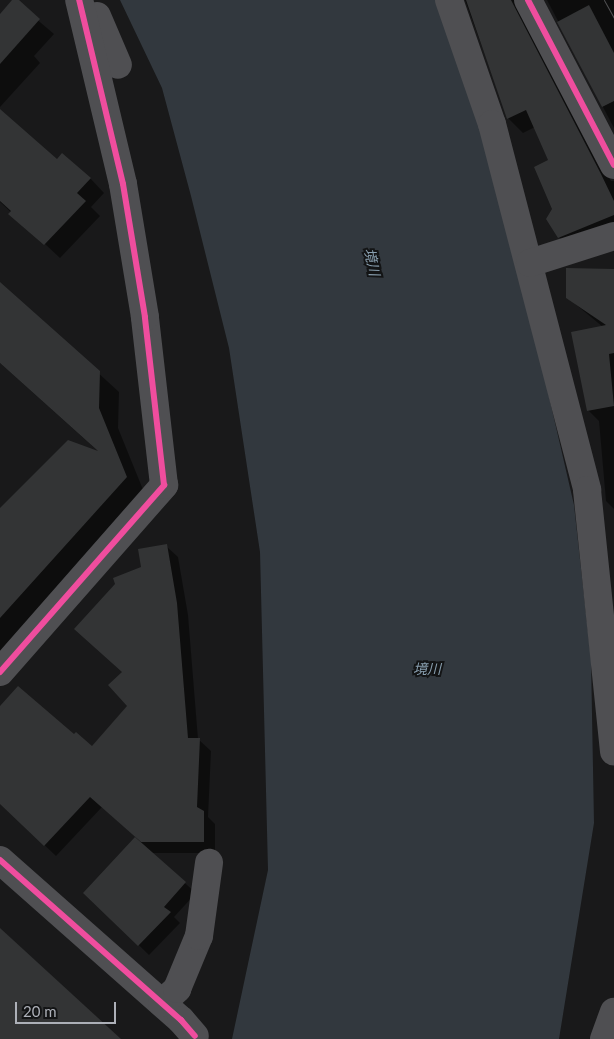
<!DOCTYPE html>
<meta charset="utf-8">
<style>
body{margin:0}
#map{position:relative;width:614px;height:1039px;overflow:hidden;background:#19191a;font-family:Lato,"Noto Sans JP",sans-serif}
div>[style]{position:absolute}
.water>*{inset:0;background:#32383e}
.shadow>*{inset:0;background:#0007}
.building>*{inset:0;background:#333435}
.minor>*{height:28px;margin:-14px;padding:0 14px;transform-origin:14px;border-radius:14px;background:#4f4f52}
.tram>*{height:1px;margin:-0.5px;padding:0 0.5px;transform-origin:0.5px;border-radius:0.5px;background:#505052}
.cycleway>*{height:6px;margin:-3px;padding:0 3px;transform-origin:3px;border-radius:3px;background:#ef4d9e}
span{translate:-50% -50%;white-space:nowrap;text-align:center;line-height:1.15;-webkit-text-stroke:4px #131415;paint-order:stroke}
.water-label{font-size:14px;color:#889eae;font-style:italic}
.scale{position:absolute;left:15px;top:1002px;width:101px;height:22px;box-sizing:border-box;border:2px solid #adb0b8;border-top:0;padding-left:6px;font-size:15px;line-height:18px;white-space:nowrap;color:#adb0b8;-webkit-text-stroke:4px #131415;paint-order:stroke}
</style>
<div id="map">
<div class="water">
<div style="clip-path:polygon(120px 0,438px 0,497px 171px,574px 505px,591px 659px,594px 823px,559px 1039px,232px 1039px,268px 870px,260px 552px,229px 348px,191px 196px,162px 88px)"></div>
</div>
<div class="shadow">
<div style="clip-path:polygon(14px 0,54px 34px,34px 56px,40px 63px,0 107px,0 15px)"></div>
<div style="clip-path:polygon(465px 0,540px 0,529px 23px,611px 181px,614px 181px,614px 235px,574px 252px,559px 237px,553px 209px,550px 160px,535px 127px,523px 133px,508px 118px)"></div>
<div style="clip-path:polygon(547px 0,614px 0,614px 128px)"></div>
<div style="clip-path:polygon(0 110px,57px 161px,90px 178px,104px 193px,91px 207px,100px 216px,60px 258px,0 202px)"></div>
<div style="clip-path:polygon(614px 270px,614px 509px,606px 501px,599px 421px,588px 410px,603px 327px,568px 298px)"></div>
<div style="clip-path:polygon(0 283px,119px 392px,118px 428px,146px 497px,0 660px,0 509px,99px 452px,0 363px)"></div>
<div style="clip-path:polygon(166px 546px,178px 557px,188px 615px,198px 739px,211px 751px,208px 817px,215px 824px,215px 853px,151px 853px,196px 893px,174px 917px,180px 923px,149px 955px,85px 893px,137px 838px,102px 807px,56px 856px,0 803px,0 708px,74px 736px,92px 747px,128px 706px,123px 672px,142px 568px)"></div>
</div>
<div class="building">
<div style="clip-path:polygon(12px 0,19px 0,40px 19px,0 64px,0 14px)"></div>
<div style="clip-path:polygon(466px 0,511px 0,601px 174px,614px 201px,614px 215px,558px 238px,546px 219px,552px 209px,534px 167px,548px 160px,526px 110px,507px 119px)"></div>
<div style="clip-path:polygon(589px 5px,614px 53px,614px 101px,602px 107px,557px 22px)"></div>
<div style="clip-path:polygon(0 109px,57px 159px,62px 153px,91px 178px,77px 193px,86px 201px,44px 245px,8px 214px,11px 211px,0 201px)"></div>
<div style="clip-path:polygon(566px 268px,614px 269px,614px 353px,609px 354px,614px 406px,587px 411px,571px 332px,606px 325px,566px 298px)"></div>
<div style="clip-path:polygon(0 282px,100px 371px,99px 408px,127px 477px,0 618px,0 508px,68px 440px,98px 451px,0 363px)"></div>
<div style="clip-path:polygon(167px 544px,177px 603px,188px 738px,200px 738px,197px 807px,204px 811px,204px 842px,141px 842px,90px 797px,44px 846px,0 804px,0 706px,18px 686px,74px 734px,76px 732px,92px 746px,127px 706px,108px 685px,122px 672px,74px 629px,115px 584px,113px 578px,141px 567px,138px 549px)"></div>
<div style="clip-path:polygon(135px 837px,186px 882px,164px 907px,171px 912px,138px 946px,83px 893px)"></div>
<div style="clip-path:polygon(0 928px,121px 1039px,0 1039px)"></div>
</div>
<div class="minor">
<div style="left:449px;top:0;width:131px;rotate:70.9deg"></div>
<div style="left:492px;top:124px;width:378px;rotate:75.4deg"></div>
<div style="left:587px;top:490px;width:263px;rotate:84.1deg"></div>
<div style="left:528px;top:0;width:186px;rotate:62.5deg"></div>
<div style="left:97px;top:16px;width:53px;rotate:66.8deg"></div>
<div style="left:530px;top:263px;width:88px;rotate:-17.8deg"></div>
<div style="left:0;top:672px;width:249px;rotate:-48.7deg"></div>
<div style="left:164px;top:485px;width:169px;rotate:-96.5deg"></div>
<div style="left:145px;top:317px;width:135px;rotate:-99.4deg"></div>
<div style="left:123px;top:184px;width:189px;rotate:-103.4deg"></div>
<div style="left:0;top:860px;width:242px;rotate:41.5deg"></div>
<div style="left:181px;top:1020px;width:21px;rotate:49deg"></div>
<div style="left:162px;top:1003px;width:21px;rotate:-43deg"></div>
<div style="left:177px;top:989px;width:57px;rotate:-67.5deg"></div>
<div style="left:199px;top:936px;width:74px;rotate:-82.2deg"></div>
<div style="left:604px;top:1039px;width:29px;rotate:-70deg"></div>
</div>
<div class="tram">
<div style="left:604px;top:0;width:21px;rotate:61deg"></div>
</div>
<div class="cycleway">
<div style="left:528px;top:0;width:186px;rotate:62.5deg"></div>
<div style="left:0;top:672px;width:249px;rotate:-48.7deg"></div>
<div style="left:164px;top:485px;width:169px;rotate:-96.5deg"></div>
<div style="left:145px;top:317px;width:135px;rotate:-99.4deg"></div>
<div style="left:123px;top:184px;width:189px;rotate:-103.4deg"></div>
<div style="left:0;top:860px;width:242px;rotate:41.5deg"></div>
<div style="left:181px;top:1020px;width:21px;rotate:49deg"></div>
</div>
<div class="water-label">
<span style="left:372px;top:262px;rotate:78deg">境川</span>
<span style="left:427px;top:669px">境川</span>
</div>
<div class="scale">20 m</div>
</div>
